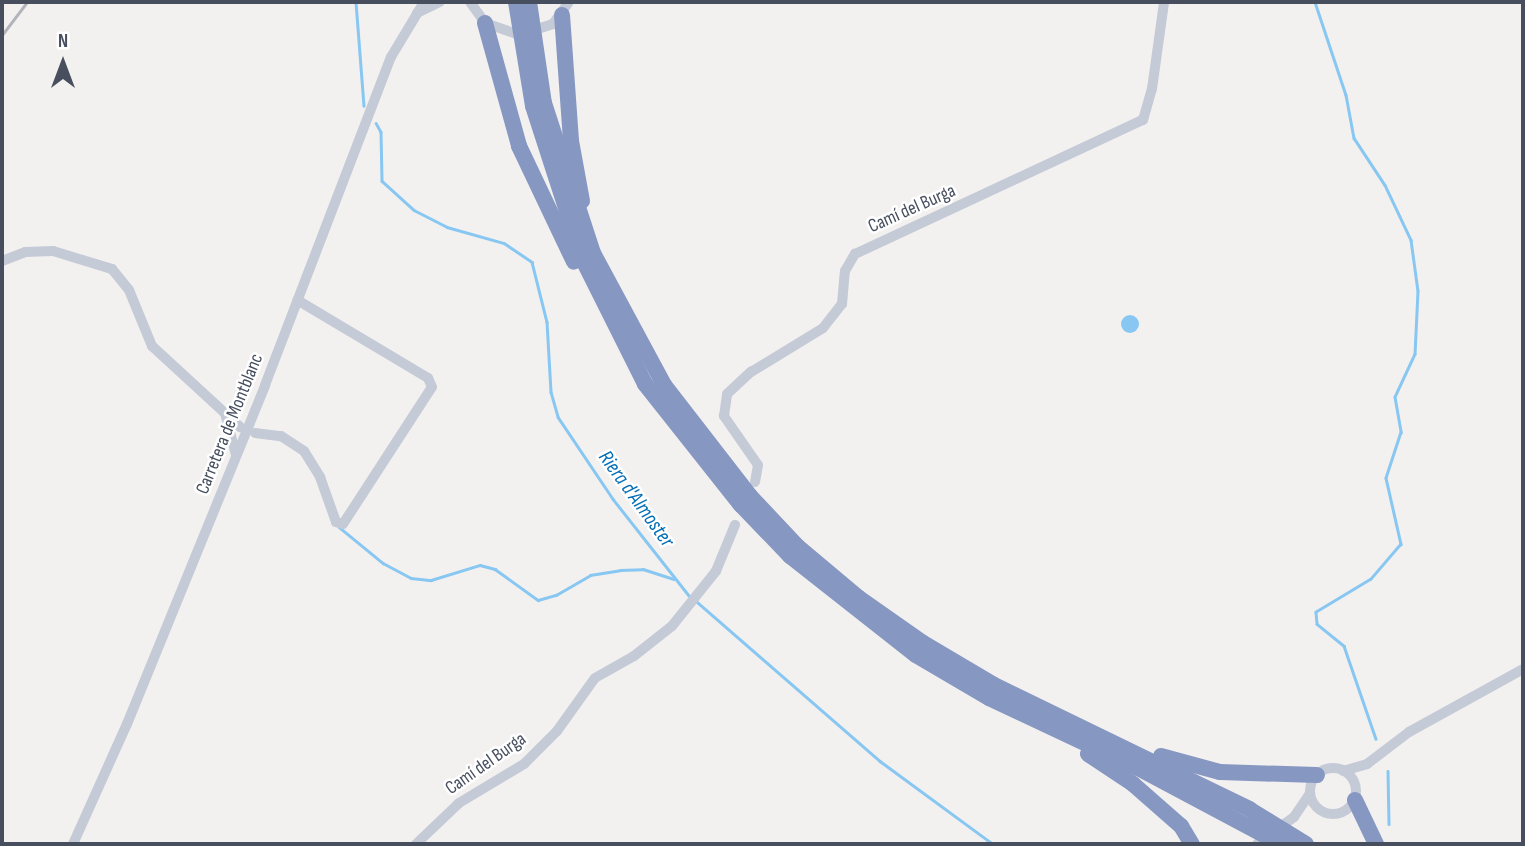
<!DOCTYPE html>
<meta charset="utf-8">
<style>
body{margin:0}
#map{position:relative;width:1525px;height:846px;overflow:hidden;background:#f3f1f0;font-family:"Sofia Sans Condensed",sans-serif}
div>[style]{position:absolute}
.water>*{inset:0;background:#88c7f2}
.round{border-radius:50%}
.stream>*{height:2.5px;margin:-1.25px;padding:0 1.25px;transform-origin:1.25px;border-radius:1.25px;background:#88c7f2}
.minor>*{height:10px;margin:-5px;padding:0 5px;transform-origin:5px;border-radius:5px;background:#c4cad6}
.minor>.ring{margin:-5px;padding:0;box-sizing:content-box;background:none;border:10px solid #c4cad6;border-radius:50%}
.highway>*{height:16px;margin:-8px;padding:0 8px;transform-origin:8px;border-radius:8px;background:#8697c2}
.rail>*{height:2.5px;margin:-1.25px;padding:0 1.25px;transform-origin:1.25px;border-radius:1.25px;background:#b2b4bb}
span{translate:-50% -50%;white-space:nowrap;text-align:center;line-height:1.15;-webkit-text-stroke:5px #fff;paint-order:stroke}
.street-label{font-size:19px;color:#474f5f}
.water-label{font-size:21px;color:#046eb6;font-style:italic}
.frame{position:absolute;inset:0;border:4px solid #474f5f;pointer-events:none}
.north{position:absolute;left:28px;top:28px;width:70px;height:70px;-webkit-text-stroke:5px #fff;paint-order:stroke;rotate:0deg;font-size:19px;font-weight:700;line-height:28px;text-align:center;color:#474f5f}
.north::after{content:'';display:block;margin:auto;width:24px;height:32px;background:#474f5f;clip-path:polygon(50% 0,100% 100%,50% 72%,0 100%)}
</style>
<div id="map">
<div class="water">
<div class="round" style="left:1121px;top:315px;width:18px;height:18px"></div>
</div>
<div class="stream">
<div style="left:356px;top:2px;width:104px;rotate:85.6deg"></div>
<div style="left:1315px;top:2px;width:98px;rotate:71.6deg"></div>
<div style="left:1346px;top:95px;width:44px;rotate:79.5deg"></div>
<div style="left:1354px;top:138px;width:56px;rotate:56.6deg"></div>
<div style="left:1385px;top:185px;width:61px;rotate:64.7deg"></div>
<div style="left:1411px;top:240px;width:51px;rotate:82.2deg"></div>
<div style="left:1418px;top:291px;width:63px;rotate:92.7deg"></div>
<div style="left:1415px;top:354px;width:47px;rotate:114.9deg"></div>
<div style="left:1395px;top:397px;width:36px;rotate:80deg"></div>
<div style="left:1401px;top:432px;width:48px;rotate:108.1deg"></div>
<div style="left:1386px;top:478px;width:68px;rotate:77.2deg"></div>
<div style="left:1401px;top:544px;width:46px;rotate:130.6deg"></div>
<div style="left:1371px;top:579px;width:64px;rotate:149deg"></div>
<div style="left:1316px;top:612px;width:12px;rotate:85deg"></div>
<div style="left:1317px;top:624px;width:35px;rotate:39deg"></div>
<div style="left:1344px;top:646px;width:98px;rotate:71deg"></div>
<div style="left:376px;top:123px;width:10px;rotate:61deg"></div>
<div style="left:381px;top:132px;width:49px;rotate:88.8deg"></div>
<div style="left:382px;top:181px;width:43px;rotate:42.2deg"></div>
<div style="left:414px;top:210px;width:37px;rotate:27deg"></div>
<div style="left:447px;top:227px;width:59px;rotate:15.7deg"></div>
<div style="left:504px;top:243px;width:34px;rotate:34deg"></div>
<div style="left:532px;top:262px;width:62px;rotate:76deg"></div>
<div style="left:547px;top:322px;width:70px;rotate:86.7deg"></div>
<div style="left:551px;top:392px;width:26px;rotate:74deg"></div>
<div style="left:558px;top:417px;width:99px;rotate:56.1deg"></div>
<div style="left:613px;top:499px;width:125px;rotate:51.8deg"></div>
<div style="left:339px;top:527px;width:57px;rotate:39.3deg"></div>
<div style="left:383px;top:563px;width:32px;rotate:28deg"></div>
<div style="left:411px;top:578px;width:20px;rotate:6deg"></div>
<div style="left:431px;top:580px;width:51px;rotate:-17deg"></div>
<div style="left:480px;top:565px;width:16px;rotate:15deg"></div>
<div style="left:495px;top:569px;width:53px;rotate:35.8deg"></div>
<div style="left:538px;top:600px;width:19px;rotate:-16deg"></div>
<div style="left:556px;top:595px;width:39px;rotate:-30deg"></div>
<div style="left:590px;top:575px;width:30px;rotate:-9deg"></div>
<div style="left:620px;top:570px;width:23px;rotate:-2deg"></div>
<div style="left:643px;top:569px;width:32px;rotate:18deg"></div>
<div style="left:696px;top:601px;width:244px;rotate:41deg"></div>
<div style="left:880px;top:761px;width:140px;rotate:36.3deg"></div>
<div style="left:1388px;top:771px;width:53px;rotate:88.9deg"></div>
</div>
<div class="minor">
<div style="left:470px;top:2px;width:26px;rotate:54deg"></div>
<div style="left:485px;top:23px;width:36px;rotate:19deg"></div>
<div style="left:519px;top:35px;width:36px;rotate:-18deg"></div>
<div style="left:553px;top:24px;width:27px;rotate:-54deg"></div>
<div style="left:417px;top:13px;width:25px;rotate:-26deg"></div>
<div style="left:2px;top:261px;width:25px;rotate:-21deg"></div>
<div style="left:25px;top:252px;width:28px;rotate:-2deg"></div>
<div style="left:53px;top:251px;width:62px;rotate:17deg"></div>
<div style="left:112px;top:269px;width:27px;rotate:51deg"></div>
<div style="left:129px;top:290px;width:61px;rotate:67.7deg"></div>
<div style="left:152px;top:346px;width:120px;rotate:42.6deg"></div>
<div style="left:225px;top:413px;width:43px;rotate:75.3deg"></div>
<div style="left:255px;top:433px;width:26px;rotate:7deg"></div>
<div style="left:281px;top:436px;width:27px;rotate:33deg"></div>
<div style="left:304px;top:451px;width:31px;rotate:58deg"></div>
<div style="left:320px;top:477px;width:48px;rotate:70.4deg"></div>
<div style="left:336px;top:522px;width:7px;rotate:16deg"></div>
<div style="left:343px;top:524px;width:163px;rotate:-57deg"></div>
<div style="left:432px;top:387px;width:10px;rotate:-114deg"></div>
<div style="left:428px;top:378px;width:152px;rotate:-149.2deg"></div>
<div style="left:755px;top:482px;width:17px;rotate:-80deg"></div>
<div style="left:758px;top:465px;width:60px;rotate:-124.8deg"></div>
<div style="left:724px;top:416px;width:22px;rotate:-82deg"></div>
<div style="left:727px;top:394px;width:33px;rotate:-43deg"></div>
<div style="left:751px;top:372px;width:84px;rotate:-31.4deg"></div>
<div style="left:823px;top:328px;width:31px;rotate:-52deg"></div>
<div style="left:842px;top:304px;width:33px;rotate:-85deg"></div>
<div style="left:845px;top:271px;width:20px;rotate:-60deg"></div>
<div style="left:855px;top:254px;width:318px;rotate:-25deg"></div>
<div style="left:1143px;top:120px;width:32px;rotate:-74deg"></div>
<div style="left:1152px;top:89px;width:88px;rotate:-82.1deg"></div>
<div class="ring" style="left:1310px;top:768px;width:36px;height:36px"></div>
<div style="left:1343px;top:771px;width:25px;rotate:-16deg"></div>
<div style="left:1367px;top:764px;width:53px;rotate:-37.3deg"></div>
<div style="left:1409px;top:732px;width:130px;rotate:-28.9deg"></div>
<div style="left:73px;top:844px;width:132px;rotate:-65.8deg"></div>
<div style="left:127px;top:724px;width:366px;rotate:-67.8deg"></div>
<div style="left:265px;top:385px;width:351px;rotate:-69deg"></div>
<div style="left:391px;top:57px;width:64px;rotate:-59deg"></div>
<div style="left:416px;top:844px;width:59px;rotate:-43.6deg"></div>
<div style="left:459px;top:803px;width:76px;rotate:-31deg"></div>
<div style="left:524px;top:764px;width:47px;rotate:-45deg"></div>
<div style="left:557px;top:731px;width:65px;rotate:-54.4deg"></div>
<div style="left:595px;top:678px;width:45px;rotate:-29.4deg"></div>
<div style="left:634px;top:656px;width:48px;rotate:-38.3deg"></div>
<div style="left:672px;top:626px;width:70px;rotate:-51.3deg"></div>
<div style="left:716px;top:571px;width:50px;rotate:-67.6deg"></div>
<div style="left:1257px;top:844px;width:46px;rotate:-36.1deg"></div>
<div style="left:1294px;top:817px;width:29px;rotate:-56deg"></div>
</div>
<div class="highway">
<div style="left:516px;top:2px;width:105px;rotate:80.7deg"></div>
<div style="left:533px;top:106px;width:160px;rotate:72.1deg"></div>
<div style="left:582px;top:258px;width:141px;rotate:63.4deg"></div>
<div style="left:645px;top:384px;width:154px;rotate:51.6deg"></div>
<div style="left:741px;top:505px;width:71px;rotate:46.1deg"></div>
<div style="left:790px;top:556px;width:160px;rotate:38.2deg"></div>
<div style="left:916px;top:655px;width:85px;rotate:30.5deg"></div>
<div style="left:989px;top:698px;width:165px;rotate:25.2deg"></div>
<div style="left:1138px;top:768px;width:162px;rotate:28deg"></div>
<div style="left:529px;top:2px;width:102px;rotate:81.6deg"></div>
<div style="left:544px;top:103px;width:158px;rotate:71.9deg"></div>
<div style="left:593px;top:253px;width:150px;rotate:61.7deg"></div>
<div style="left:664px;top:385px;width:140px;rotate:52.2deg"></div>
<div style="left:750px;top:496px;width:70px;rotate:46.7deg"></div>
<div style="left:798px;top:547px;width:80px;rotate:39.9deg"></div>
<div style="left:859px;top:598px;width:78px;rotate:35.1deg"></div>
<div style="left:923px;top:643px;width:82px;rotate:30.6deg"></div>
<div style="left:994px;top:685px;width:284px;rotate:25.9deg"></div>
<div style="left:1249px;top:809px;width:67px;rotate:31.6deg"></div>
<div style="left:562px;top:15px;width:126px;rotate:85.9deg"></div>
<div style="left:571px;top:141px;width:61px;rotate:79.6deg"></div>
<div style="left:485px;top:23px;width:128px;rotate:74.5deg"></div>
<div style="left:519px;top:146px;width:128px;rotate:64.6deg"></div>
<div style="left:1088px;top:754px;width:54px;rotate:33.7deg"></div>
<div style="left:1133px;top:784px;width:64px;rotate:41.2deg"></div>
<div style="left:1181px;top:826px;width:21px;rotate:59deg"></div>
<div style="left:1161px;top:756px;width:61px;rotate:15.2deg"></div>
<div style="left:1220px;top:772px;width:97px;rotate:1.8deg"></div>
<div style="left:1355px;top:800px;width:49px;rotate:64.5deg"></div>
</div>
<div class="rail">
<div style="left:2px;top:35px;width:41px;rotate:-52.9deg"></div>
</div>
<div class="street-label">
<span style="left:912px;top:209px;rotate:-24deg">Camí del Burga</span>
<span style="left:230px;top:424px;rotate:-68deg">Carretera de Montblanc</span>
<span style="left:486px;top:764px;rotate:-35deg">Camí del Burga</span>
</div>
<div class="water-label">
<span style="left:636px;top:499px;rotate:54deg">Riera d'Almoster</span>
</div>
<div class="frame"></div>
<div class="north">N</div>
</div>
